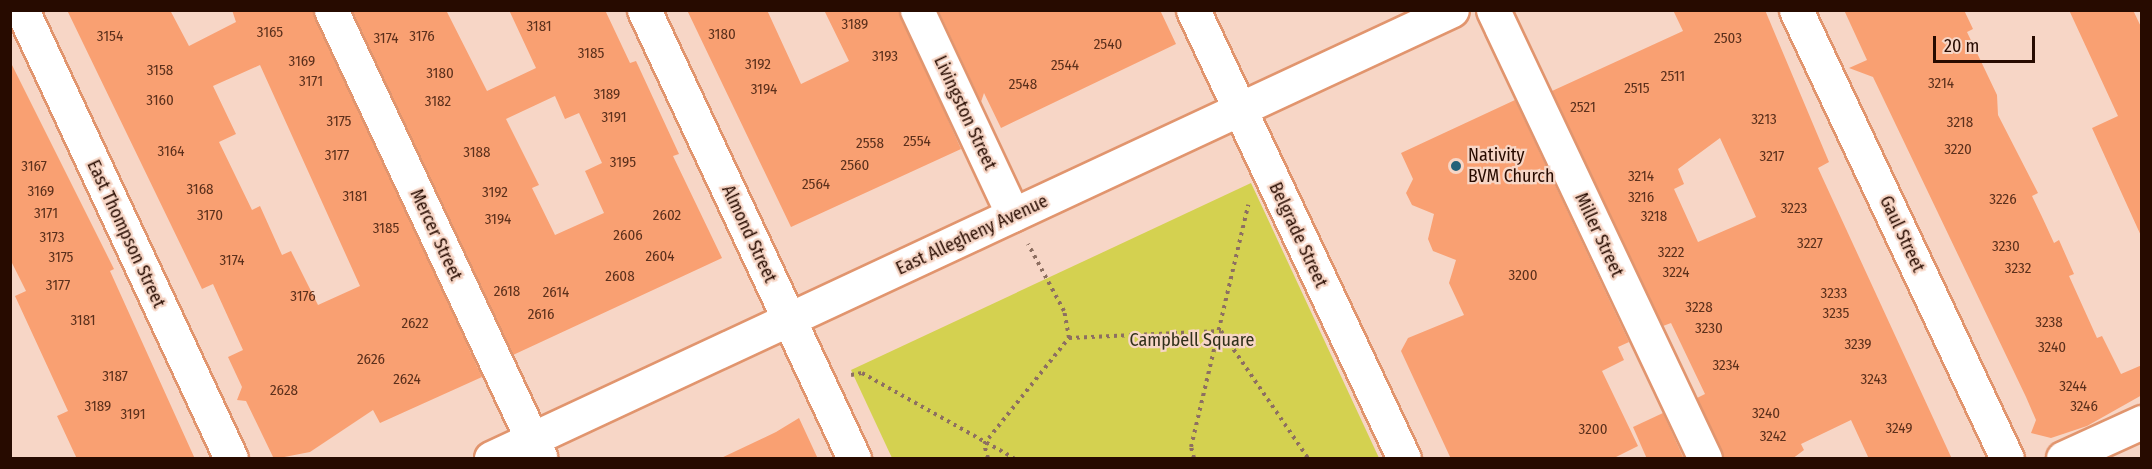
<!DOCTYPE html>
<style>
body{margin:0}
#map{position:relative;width:2152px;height:469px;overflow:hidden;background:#f7d6c6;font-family:"Fira Sans Condensed",sans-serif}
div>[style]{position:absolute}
.green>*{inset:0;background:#d4d150}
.building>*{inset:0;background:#f9a072}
.path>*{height:4px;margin-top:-2px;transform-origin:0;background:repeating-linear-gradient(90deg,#8d6f61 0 3px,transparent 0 7.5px)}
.roads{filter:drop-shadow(2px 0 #e1956e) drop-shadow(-2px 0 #e1956e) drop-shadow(0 2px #e1956e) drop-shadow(0 -2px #e1956e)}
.minor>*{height:33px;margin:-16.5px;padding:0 16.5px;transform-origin:16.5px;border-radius:16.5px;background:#fff}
.dots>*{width:16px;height:16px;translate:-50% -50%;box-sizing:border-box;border:3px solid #f7d6c6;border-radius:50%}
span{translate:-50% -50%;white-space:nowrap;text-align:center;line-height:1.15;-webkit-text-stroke:4.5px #f7d6c6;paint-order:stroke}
.number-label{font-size:15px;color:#5c301c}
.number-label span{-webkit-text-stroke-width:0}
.street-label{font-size:18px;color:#270b00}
.poi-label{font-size:18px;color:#270b00}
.left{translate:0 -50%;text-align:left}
.park-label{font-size:18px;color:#30301a}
.frame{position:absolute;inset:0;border:12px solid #270b00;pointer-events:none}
.scale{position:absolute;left:1933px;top:36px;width:102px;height:27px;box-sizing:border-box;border:3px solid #270b00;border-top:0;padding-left:8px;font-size:18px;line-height:21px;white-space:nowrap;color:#270b00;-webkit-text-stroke:4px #f7d6c6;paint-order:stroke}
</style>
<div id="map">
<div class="green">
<div style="clip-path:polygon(1251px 183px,1379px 458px,892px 458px,851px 370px)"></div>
</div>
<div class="building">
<div style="clip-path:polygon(evenodd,67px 10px,170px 10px,189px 46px,236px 22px,232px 10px,313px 10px,482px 377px,380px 423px,373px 410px,310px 452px,274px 459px,246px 401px,237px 400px,242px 387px,228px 357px,243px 350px,213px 284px,202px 289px,67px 10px,260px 65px,360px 286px,318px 305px,291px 251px,282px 255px,260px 206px,252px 210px,219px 142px,236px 134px,213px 86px,260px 65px)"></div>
<div style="clip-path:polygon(evenodd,352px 10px,446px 10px,487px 91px,536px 68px,509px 10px,605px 10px,630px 63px,636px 61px,679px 154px,673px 156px,722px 258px,513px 355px,352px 10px,555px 96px,565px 119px,579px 113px,602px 163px,585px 171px,604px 213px,555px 235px,532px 188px,539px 185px,506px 119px,555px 96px)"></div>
<div style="clip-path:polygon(687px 10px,767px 10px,801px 84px,849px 61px,824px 10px,899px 10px,961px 149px,791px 227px)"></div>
<div style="clip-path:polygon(938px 10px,1160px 10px,1176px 44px,1001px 128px,984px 93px,981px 102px)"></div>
<div style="clip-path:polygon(evenodd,1673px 10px,1765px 10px,1829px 162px,1818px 168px,1952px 459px,1869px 459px,1851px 420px,1801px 444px,1804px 450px,1792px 459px,1724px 459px,1697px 398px,1705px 394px,1671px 323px,1663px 326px,1552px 91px,1683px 31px,1673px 10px,1720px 138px,1756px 217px,1698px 242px,1674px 189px,1684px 184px,1678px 169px,1720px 138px)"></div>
<div style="clip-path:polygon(1844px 10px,1964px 10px,1973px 29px,1967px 32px,1997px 95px,1998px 115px,2038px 193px,2032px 196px,2043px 219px,2054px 243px,2059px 240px,2074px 274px,2069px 276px,2097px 338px,2102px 336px,2121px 374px,2142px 365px,2142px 395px,2087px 426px,2051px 438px,2031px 433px,2036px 420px,2026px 397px,1873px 77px,1849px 68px,1867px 60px)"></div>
<div style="clip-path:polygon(2069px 10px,2133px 10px,2142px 29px,2142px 238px,2092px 128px,2118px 116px)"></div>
<div style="clip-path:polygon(10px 61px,114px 269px,110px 271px,195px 459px,77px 459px,57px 416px,68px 411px,15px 296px,26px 291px,10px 259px)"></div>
<div style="clip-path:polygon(1515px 100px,1629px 342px,1618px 347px,1624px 360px,1602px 371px,1638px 446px,1612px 459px,1451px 459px,1401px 351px,1408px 338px,1464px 315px,1449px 283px,1456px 260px,1433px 251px,1428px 239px,1434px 214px,1412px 205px,1406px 193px,1413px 179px,1401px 153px)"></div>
<div style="clip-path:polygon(1663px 413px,1684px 459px,1647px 459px,1633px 427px)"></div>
<div style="clip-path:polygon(799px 418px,818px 459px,719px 459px,776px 432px)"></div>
</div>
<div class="path">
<div style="left:1069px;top:338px;width:152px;rotate:-2.6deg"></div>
<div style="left:1221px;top:331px;width:154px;rotate:55.6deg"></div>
<div style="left:851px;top:375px;width:11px;rotate:-10deg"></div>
<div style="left:862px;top:373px;width:174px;rotate:29.2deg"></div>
<div style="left:988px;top:458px;width:15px;rotate:-106deg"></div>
<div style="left:984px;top:444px;width:136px;rotate:-51.3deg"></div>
<div style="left:1069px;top:338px;width:27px;rotate:-100deg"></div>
<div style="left:1064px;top:311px;width:76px;rotate:-118.2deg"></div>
<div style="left:1194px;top:458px;width:11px;rotate:-105deg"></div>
<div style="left:1191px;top:447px;width:249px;rotate:-76.7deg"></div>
</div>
<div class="roads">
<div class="minor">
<div style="left:22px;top:10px;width:494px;rotate:65deg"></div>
<div style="left:331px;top:10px;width:493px;rotate:64.9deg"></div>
<div style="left:644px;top:10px;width:495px;rotate:64.9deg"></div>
<div style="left:917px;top:10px;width:226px;rotate:64.9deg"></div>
<div style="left:1193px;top:10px;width:495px;rotate:64.8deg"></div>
<div style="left:1493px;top:10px;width:496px;rotate:64.7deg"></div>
<div style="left:1796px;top:10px;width:495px;rotate:64.8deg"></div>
<div style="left:491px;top:458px;width:1060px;rotate:-24.99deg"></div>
<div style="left:2063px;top:458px;width:87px;rotate:-24.5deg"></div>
</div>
</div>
<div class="dots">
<div style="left:1456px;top:166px;background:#256179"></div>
</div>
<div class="number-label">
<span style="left:855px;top:25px">3189</span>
<span style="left:539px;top:27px">3181</span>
<span style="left:270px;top:33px">3165</span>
<span style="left:722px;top:35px">3180</span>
<span style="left:110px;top:37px">3154</span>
<span style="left:422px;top:37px">3176</span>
<span style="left:386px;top:39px">3174</span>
<span style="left:1728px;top:39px">2503</span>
<span style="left:1108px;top:45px">2540</span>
<span style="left:591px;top:54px">3185</span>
<span style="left:885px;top:57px">3193</span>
<span style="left:302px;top:62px">3169</span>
<span style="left:758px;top:65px">3192</span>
<span style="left:1065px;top:66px">2544</span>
<span style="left:160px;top:71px">3158</span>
<span style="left:440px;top:74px">3180</span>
<span style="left:1673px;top:77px">2511</span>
<span style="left:311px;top:82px">3171</span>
<span style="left:1941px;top:84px">3214</span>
<span style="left:1023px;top:85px">2548</span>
<span style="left:1637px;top:89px">2515</span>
<span style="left:764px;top:90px">3194</span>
<span style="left:607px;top:95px">3189</span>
<span style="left:160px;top:101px">3160</span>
<span style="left:438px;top:102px">3182</span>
<span style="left:1583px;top:108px">2521</span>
<span style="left:614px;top:118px">3191</span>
<span style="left:1764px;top:120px">3213</span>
<span style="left:339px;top:122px">3175</span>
<span style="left:1960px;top:123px">3218</span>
<span style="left:917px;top:142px">2554</span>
<span style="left:870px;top:144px">2558</span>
<span style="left:1958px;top:150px">3220</span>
<span style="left:171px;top:152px">3164</span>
<span style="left:477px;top:153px">3188</span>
<span style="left:337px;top:156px">3177</span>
<span style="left:1772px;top:157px">3217</span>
<span style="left:623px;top:163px">3195</span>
<span style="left:855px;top:166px">2560</span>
<span style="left:34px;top:167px">3167</span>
<span style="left:1641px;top:177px">3214</span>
<span style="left:816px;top:185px">2564</span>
<span style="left:200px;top:190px">3168</span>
<span style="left:41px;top:192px">3169</span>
<span style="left:495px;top:193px">3192</span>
<span style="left:355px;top:197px">3181</span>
<span style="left:1641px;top:198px">3216</span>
<span style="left:2003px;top:200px">3226</span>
<span style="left:1794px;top:209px">3223</span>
<span style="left:46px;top:214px">3171</span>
<span style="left:210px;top:216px">3170</span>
<span style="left:667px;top:216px">2602</span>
<span style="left:1654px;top:217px">3218</span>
<span style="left:498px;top:220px">3194</span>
<span style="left:386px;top:229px">3185</span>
<span style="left:628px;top:236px">2606</span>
<span style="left:52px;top:238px">3173</span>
<span style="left:1810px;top:244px">3227</span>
<span style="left:2006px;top:247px">3230</span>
<span style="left:1671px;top:253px">3222</span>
<span style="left:660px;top:257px">2604</span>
<span style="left:61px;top:258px">3175</span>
<span style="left:232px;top:261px">3174</span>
<span style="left:2018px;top:269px">3232</span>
<span style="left:1676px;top:273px">3224</span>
<span style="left:1523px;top:276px">3200</span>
<span style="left:620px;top:277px">2608</span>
<span style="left:58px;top:286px">3177</span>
<span style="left:507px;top:292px">2618</span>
<span style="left:556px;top:293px">2614</span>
<span style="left:1834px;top:294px">3233</span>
<span style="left:303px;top:297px">3176</span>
<span style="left:1699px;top:308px">3228</span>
<span style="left:1836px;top:314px">3235</span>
<span style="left:541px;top:315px">2616</span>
<span style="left:83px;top:321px">3181</span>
<span style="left:2049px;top:323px">3238</span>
<span style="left:415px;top:324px">2622</span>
<span style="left:1709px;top:329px">3230</span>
<span style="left:1858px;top:345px">3239</span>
<span style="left:2052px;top:348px">3240</span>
<span style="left:371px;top:360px">2626</span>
<span style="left:1726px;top:366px">3234</span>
<span style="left:115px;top:377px">3187</span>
<span style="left:407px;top:380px">2624</span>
<span style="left:1874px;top:380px">3243</span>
<span style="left:2073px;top:387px">3244</span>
<span style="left:284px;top:391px">2628</span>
<span style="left:98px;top:407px">3189</span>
<span style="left:2084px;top:407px">3246</span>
<span style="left:1766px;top:414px">3240</span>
<span style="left:133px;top:415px">3191</span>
<span style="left:1899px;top:429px">3249</span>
<span style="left:1593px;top:430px">3200</span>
<span style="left:1773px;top:437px">3242</span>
</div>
<div class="street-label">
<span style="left:965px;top:113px;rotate:65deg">Livingston Street</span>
<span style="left:126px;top:234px;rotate:65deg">East Thompson Street</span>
<span style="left:749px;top:234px;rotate:65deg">Almond Street</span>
<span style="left:1902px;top:234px;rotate:65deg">Gaul Street</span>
<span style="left:436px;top:235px;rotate:65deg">Mercer Street</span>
<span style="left:972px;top:235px;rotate:-25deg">East Allegheny Avenue</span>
<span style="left:1298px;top:235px;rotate:65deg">Belgrade Street</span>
<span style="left:1599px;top:235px;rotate:65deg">Miller Street</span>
</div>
<div class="poi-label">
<span class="left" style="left:1468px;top:166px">Nativity<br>BVM Church</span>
</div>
<div class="park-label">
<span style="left:1192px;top:340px">Campbell Square</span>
</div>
<div class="frame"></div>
<div class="scale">20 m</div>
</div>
